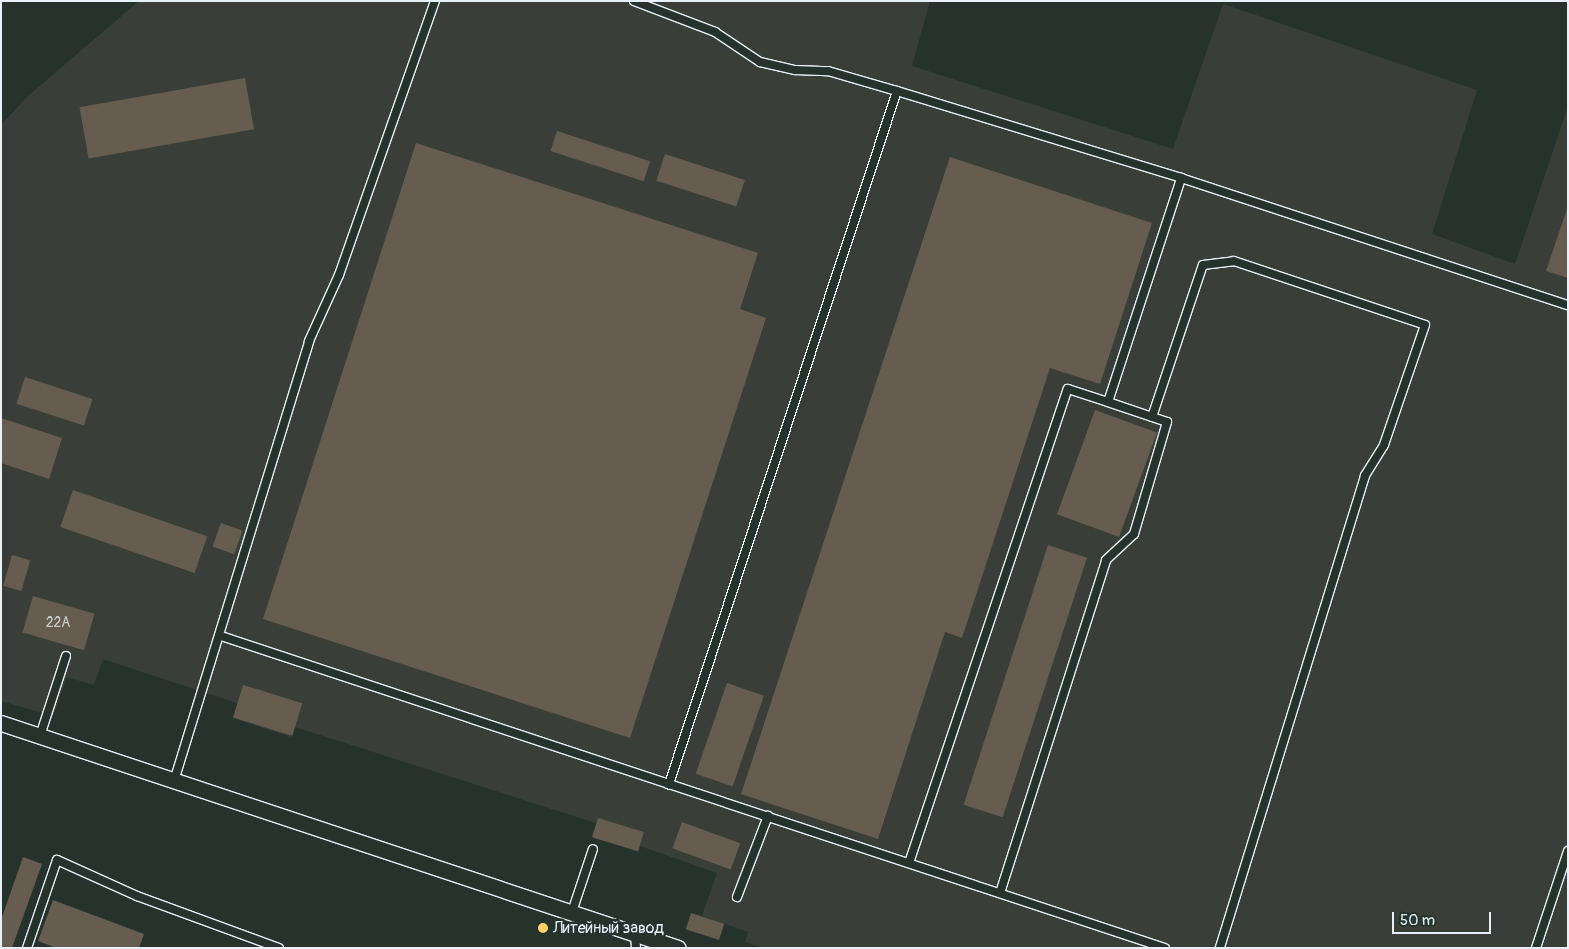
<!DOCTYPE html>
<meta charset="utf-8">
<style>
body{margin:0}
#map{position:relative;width:1569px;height:949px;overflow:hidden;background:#26332d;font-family:Pangolin,sans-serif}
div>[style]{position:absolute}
.built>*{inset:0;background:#393f38}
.building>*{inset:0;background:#665c50;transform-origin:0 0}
.roads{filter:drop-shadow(1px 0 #e8f1f8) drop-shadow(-1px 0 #e8f1f8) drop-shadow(0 1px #e8f1f8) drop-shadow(0 -1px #e8f1f8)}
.service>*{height:8px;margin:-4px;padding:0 4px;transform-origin:4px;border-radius:4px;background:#26332d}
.minor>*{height:15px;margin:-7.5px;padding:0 7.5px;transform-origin:7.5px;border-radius:7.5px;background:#26332d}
.dots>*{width:14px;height:14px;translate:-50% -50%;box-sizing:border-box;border:2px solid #26332d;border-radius:50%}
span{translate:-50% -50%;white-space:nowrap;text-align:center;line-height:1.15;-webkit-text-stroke:5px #26332d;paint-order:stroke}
.number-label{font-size:14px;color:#c8ccce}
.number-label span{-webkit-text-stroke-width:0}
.poi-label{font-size:16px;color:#e8f1f8}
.left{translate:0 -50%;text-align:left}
.frame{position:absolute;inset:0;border:2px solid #e8f1f8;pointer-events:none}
.scale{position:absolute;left:1392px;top:912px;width:99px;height:22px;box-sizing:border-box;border:2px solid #e8f1f8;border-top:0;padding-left:6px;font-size:15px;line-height:18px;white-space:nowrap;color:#e8f1f8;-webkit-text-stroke:4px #26332d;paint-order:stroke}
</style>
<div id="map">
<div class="built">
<div style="clip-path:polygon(139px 1px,930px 1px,912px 66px,1173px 149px,1223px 4px,1477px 90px,1432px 234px,1515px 264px,1568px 106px,1567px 948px,763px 948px,745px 942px,748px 932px,702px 916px,717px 873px,640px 846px,638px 852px,592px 837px,596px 823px,295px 727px,291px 737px,233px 718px,237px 703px,103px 659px,94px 685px,67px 677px,53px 716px,1px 701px,1px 125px,28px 96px)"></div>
</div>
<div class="building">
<div style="left:245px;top:78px;width:52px;height:168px;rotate:80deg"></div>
<div style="left:557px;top:131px;width:98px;height:21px;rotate:18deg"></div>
<div style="clip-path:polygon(416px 143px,758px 253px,740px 309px,766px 318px,630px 738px,263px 619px)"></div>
<div style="left:665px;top:154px;width:84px;height:28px;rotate:18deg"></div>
<div style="clip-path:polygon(950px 157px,1152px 223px,1100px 384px,1050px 368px,962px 638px,945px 632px,878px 839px,741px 794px)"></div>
<div style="clip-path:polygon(1567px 209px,1568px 209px,1568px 278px,1546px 271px)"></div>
<div style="left:25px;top:377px;width:71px;height:28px;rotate:18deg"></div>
<div style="left:1095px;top:410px;width:66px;height:111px;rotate:20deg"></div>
<div style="clip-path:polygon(1px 418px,62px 438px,49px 479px,1px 463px)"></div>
<div style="left:73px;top:490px;width:142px;height:39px;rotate:19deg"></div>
<div style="left:221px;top:523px;width:23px;height:25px;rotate:20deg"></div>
<div style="left:1048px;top:545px;width:41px;height:273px;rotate:18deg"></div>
<div style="left:12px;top:555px;width:19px;height:32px;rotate:16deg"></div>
<div style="left:33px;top:596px;width:64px;height:38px;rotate:16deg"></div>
<div style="left:727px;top:683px;width:39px;height:96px;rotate:19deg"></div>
<div style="left:243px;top:685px;width:62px;height:34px;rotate:17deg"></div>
<div style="left:598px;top:818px;width:48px;height:20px;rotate:17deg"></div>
<div style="left:682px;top:822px;width:62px;height:28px;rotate:20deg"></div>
<div style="clip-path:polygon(23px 857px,42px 864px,12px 948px,1px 948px,1px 920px)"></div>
<div style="clip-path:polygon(53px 900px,144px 934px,139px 948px,56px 948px,38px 941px)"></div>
<div style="left:691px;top:913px;width:35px;height:17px;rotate:18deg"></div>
</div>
<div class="roads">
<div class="service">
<div style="left:634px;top:1px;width:87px;rotate:20.9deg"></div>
<div style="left:715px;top:32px;width:54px;rotate:33.7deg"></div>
<div style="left:760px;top:62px;width:36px;rotate:13deg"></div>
<div style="left:795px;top:70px;width:33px;rotate:2deg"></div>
<div style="left:828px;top:71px;width:72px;rotate:16.2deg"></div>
<div style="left:897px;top:91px;width:730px;rotate:108.21deg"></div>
<div style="left:897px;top:91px;width:297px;rotate:17deg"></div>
<div style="left:1181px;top:178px;width:407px;rotate:18.2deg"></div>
<div style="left:1152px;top:417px;width:160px;rotate:-71.5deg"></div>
<div style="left:1203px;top:265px;width:31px;rotate:-7deg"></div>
<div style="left:1234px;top:261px;width:201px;rotate:18.5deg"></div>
<div style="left:1425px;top:325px;width:127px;rotate:108.9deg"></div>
<div style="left:1384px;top:445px;width:36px;rotate:122deg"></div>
<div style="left:1365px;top:476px;width:494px;rotate:107.1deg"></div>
<div style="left:221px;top:636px;width:994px;rotate:18.29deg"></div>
<div style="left:40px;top:736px;width:84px;rotate:-72deg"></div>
<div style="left:174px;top:781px;width:460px;rotate:-72.9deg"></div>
<div style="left:309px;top:341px;width:72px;rotate:-65.6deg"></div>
<div style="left:339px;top:275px;width:290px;rotate:-70.7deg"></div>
<div style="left:909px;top:863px;width:500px;rotate:-71.5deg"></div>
<div style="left:1068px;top:389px;width:42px;rotate:18deg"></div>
<div style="left:1108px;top:402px;width:236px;rotate:-71.9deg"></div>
<div style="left:1000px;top:893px;width:349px;rotate:-72.3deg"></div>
<div style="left:1106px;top:560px;width:38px;rotate:-43deg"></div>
<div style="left:1134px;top:534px;width:117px;rotate:-73.6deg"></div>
<div style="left:1167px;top:422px;width:62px;rotate:-161.3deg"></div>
<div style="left:737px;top:897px;width:87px;rotate:-69.1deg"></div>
<div style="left:572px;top:912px;width:66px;rotate:-71.6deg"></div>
<div style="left:635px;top:934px;width:14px;rotate:86deg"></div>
<div style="left:27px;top:948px;width:93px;rotate:-71.2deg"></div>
<div style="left:57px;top:860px;width:88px;rotate:24.2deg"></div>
<div style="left:137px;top:896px;width:151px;rotate:20.1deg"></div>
<div style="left:1536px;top:948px;width:102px;rotate:-71.7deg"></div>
</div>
<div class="minor">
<div style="left:1px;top:723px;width:713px;rotate:18.38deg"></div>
</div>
</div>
<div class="dots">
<div style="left:543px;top:928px;background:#ffd166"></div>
</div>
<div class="number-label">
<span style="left:58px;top:623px">22А</span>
</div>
<div class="poi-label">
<span class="left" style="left:553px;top:928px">Литейный завод</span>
</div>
<div class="frame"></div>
<div class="scale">50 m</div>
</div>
